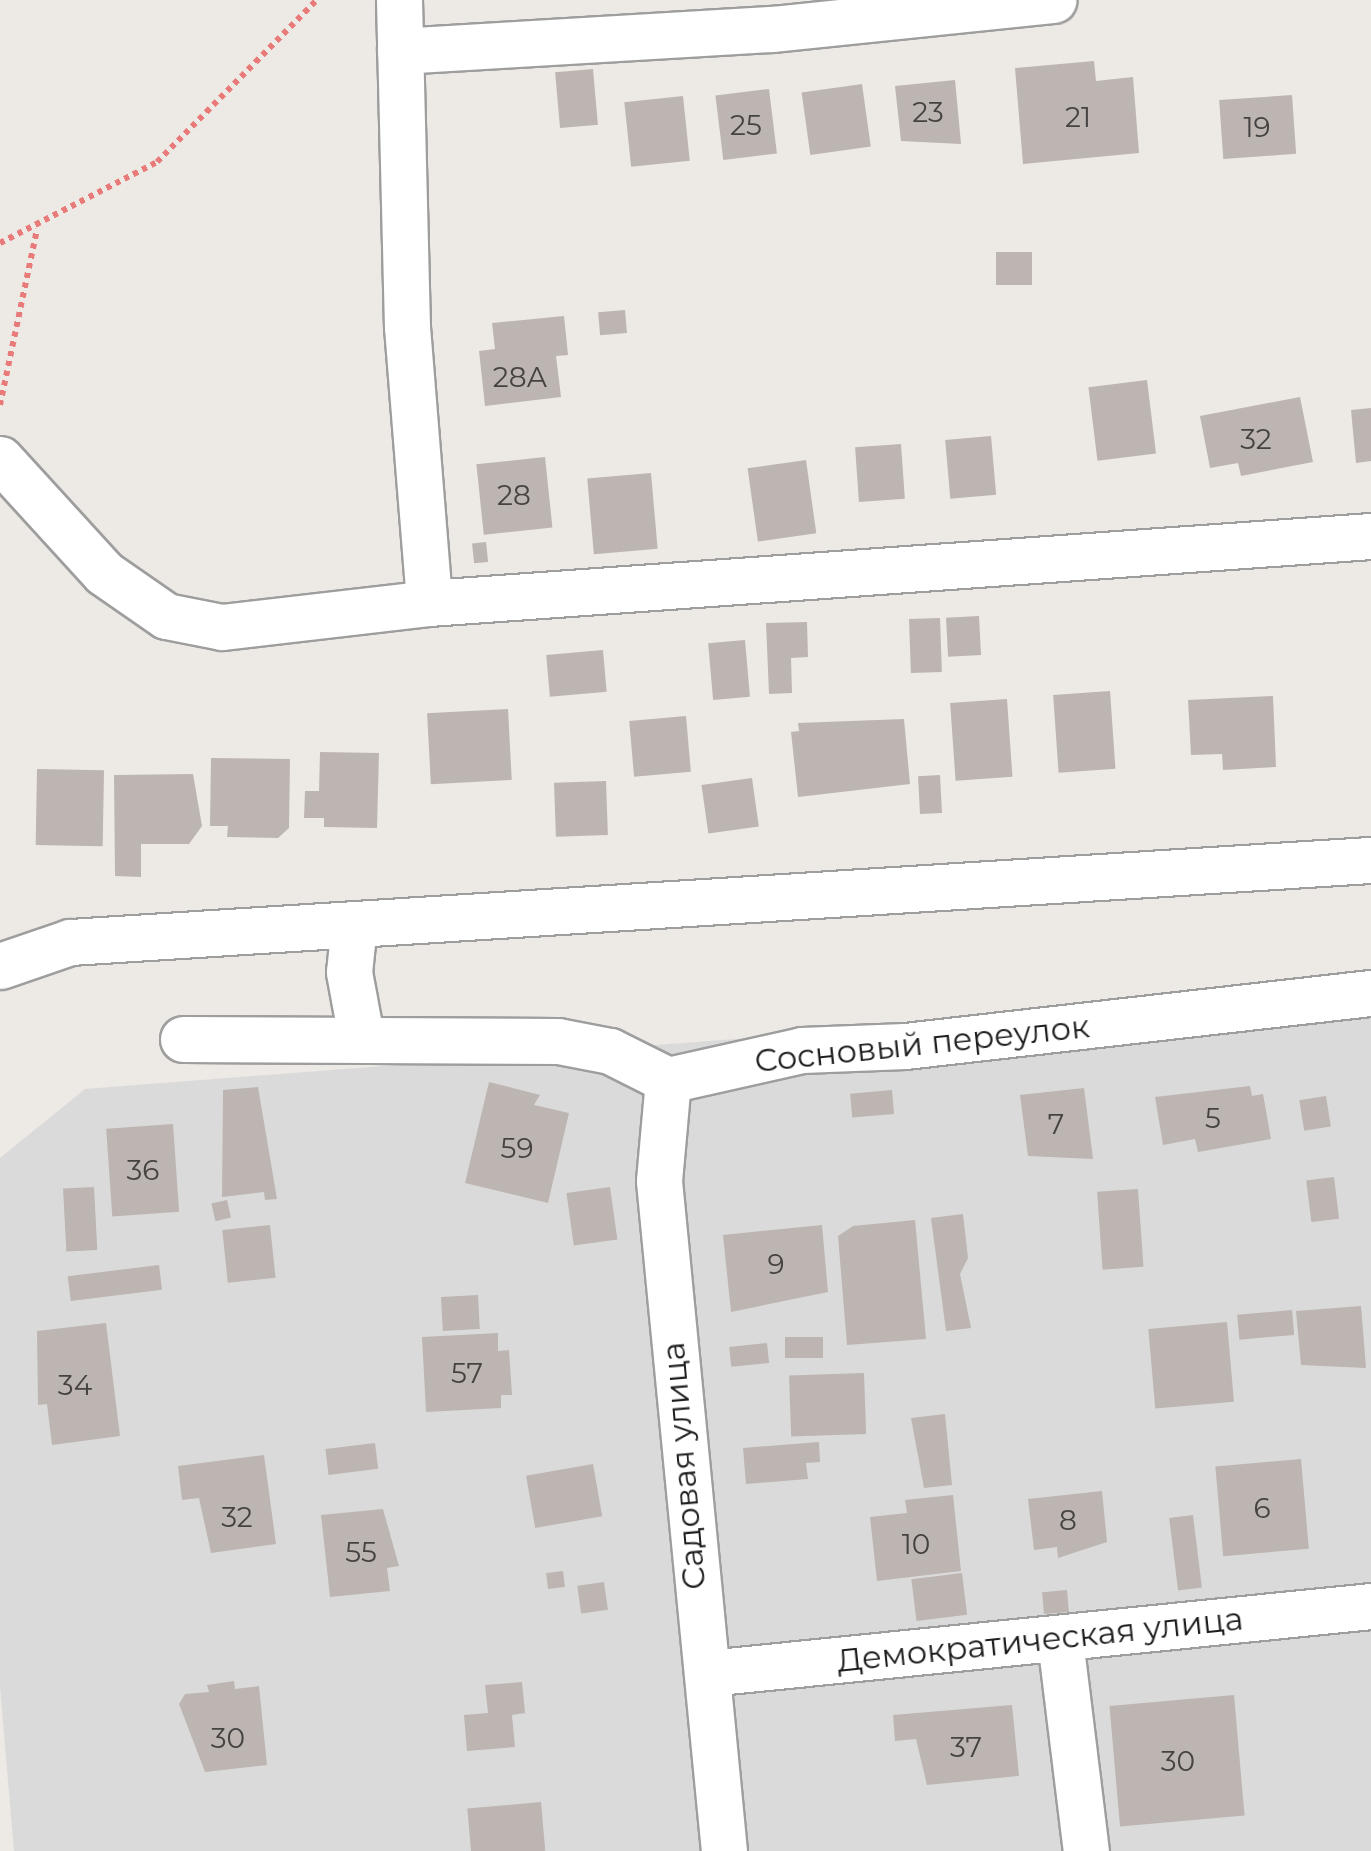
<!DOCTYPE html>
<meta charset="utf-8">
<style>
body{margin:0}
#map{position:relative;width:1371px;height:1851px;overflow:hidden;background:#ede9e4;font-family:Montserrat,sans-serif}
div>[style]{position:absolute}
.residential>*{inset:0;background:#dbdada}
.building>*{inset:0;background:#bdb5b1;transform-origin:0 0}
.path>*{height:6px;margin-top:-3px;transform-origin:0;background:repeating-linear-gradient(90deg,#e87a79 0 5px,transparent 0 10px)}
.roads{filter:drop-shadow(2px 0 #9e9e9e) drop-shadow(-2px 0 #9e9e9e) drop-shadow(0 2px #9e9e9e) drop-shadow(0 -2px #9e9e9e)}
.minor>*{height:45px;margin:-22.5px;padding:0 22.5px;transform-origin:22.5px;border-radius:22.5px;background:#fff}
span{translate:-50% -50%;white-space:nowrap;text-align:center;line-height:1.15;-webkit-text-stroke:8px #fff;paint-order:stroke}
.number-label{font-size:28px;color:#454342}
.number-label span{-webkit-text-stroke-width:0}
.street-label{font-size:32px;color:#1d1d1d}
</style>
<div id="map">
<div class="residential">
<div style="clip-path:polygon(1371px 990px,1371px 1851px,14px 1851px,0 1687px,0 1158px,85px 1089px)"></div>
</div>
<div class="building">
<div style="clip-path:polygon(1094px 61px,1096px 81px,1133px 77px,1139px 153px,1023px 164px,1015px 68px)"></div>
<div style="left:593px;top:69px;width:56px;height:38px;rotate:85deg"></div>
<div style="clip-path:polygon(955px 80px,961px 144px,901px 141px,895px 86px)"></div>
<div style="left:862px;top:84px;width:63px;height:61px;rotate:82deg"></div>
<div style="left:769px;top:89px;width:65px;height:54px;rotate:83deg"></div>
<div style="left:1292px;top:95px;width:59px;height:73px;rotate:86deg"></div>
<div style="left:683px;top:96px;width:65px;height:59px;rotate:84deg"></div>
<div style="left:996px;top:252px;width:36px;height:33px"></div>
<div style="left:625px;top:310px;width:23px;height:27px;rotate:85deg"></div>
<div style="clip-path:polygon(564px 316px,568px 355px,556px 356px,561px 397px,485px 406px,479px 351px,495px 349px,492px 323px)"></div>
<div style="left:1147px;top:380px;width:74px;height:59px;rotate:83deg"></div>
<div style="clip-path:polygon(1300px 397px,1313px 462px,1241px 476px,1238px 463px,1210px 468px,1200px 416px)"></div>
<div style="clip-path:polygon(1371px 408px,1371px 461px,1356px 463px,1351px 410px)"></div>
<div style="left:991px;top:436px;width:59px;height:46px;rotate:85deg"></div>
<div style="left:901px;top:444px;width:55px;height:46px;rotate:86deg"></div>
<div style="left:545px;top:457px;width:71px;height:69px;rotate:84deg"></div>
<div style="left:806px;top:460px;width:74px;height:59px;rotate:82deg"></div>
<div style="left:651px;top:473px;width:76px;height:64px;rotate:85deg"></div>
<div style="left:486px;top:542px;width:20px;height:14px;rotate:84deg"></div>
<div style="left:979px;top:616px;width:39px;height:33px;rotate:87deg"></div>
<div style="left:940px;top:618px;width:54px;height:31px;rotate:88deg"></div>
<div style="clip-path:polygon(807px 622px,808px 657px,791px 658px,792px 693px,769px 694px,766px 623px)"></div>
<div style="left:745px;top:640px;width:57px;height:37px;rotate:85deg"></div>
<div style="left:603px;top:650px;width:42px;height:57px;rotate:85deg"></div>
<div style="left:1110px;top:691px;width:78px;height:57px;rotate:86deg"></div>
<div style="clip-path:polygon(1273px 696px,1276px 767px,1223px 770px,1222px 754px,1191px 755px,1188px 700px)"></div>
<div style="left:1007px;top:699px;width:78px;height:57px;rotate:86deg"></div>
<div style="left:508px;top:709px;width:71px;height:81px;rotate:87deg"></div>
<div style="left:686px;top:716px;width:56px;height:57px;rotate:85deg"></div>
<div style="clip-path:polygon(904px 719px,910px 784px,798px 797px,791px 732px,799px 731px,798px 723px)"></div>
<div style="clip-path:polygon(320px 752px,379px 753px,377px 828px,324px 827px,324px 818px,304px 818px,305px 791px,319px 791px)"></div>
<div style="clip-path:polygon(211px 758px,290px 759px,289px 828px,278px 838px,227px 837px,228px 826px,210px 826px)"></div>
<div style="left:37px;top:769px;width:67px;height:76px;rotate:1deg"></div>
<div style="clip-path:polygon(193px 774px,202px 826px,189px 844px,141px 844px,141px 877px,115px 876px,114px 775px)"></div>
<div style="left:940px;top:775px;width:38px;height:22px;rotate:87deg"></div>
<div style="left:752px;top:778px;width:49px;height:51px;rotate:82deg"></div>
<div style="left:606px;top:781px;width:54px;height:52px;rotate:88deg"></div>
<div style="clip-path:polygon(489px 1082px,540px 1095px,534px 1105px,569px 1113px,548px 1203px,465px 1183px)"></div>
<div style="clip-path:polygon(1250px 1086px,1252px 1096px,1263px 1094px,1271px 1139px,1198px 1152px,1195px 1139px,1163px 1145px,1155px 1097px)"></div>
<div style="clip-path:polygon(258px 1087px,277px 1199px,265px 1200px,264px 1192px,222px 1197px,223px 1090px)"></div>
<div style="clip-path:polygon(1084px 1088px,1093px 1159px,1028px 1156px,1020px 1095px)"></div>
<div style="left:892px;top:1090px;width:24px;height:42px;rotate:85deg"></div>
<div style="left:1326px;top:1096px;width:31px;height:27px;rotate:81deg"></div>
<div style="left:173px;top:1124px;width:88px;height:67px;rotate:86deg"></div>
<div style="left:1334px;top:1177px;width:42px;height:28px;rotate:83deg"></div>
<div style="left:94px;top:1187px;width:63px;height:31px;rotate:87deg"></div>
<div style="left:610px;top:1187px;width:53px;height:44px;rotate:82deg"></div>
<div style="left:1138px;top:1189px;width:78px;height:41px;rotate:86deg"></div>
<div style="left:227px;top:1200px;width:18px;height:16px;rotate:77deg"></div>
<div style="clip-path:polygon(963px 1214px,968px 1258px,960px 1274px,971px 1328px,946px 1331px,931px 1218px)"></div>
<div style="clip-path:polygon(915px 1220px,926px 1339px,847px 1345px,838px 1236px,853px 1226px)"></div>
<div style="left:270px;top:1225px;width:53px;height:48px;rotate:84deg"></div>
<div style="clip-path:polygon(822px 1225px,828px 1292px,731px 1312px,723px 1235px)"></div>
<div style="left:159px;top:1265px;width:25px;height:92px;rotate:83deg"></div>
<div style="left:478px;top:1295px;width:34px;height:37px;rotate:87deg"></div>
<div style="clip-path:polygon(1361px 1306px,1366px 1368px,1301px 1365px,1296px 1311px)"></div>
<div style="left:1292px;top:1310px;width:25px;height:55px;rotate:85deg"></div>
<div style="left:1227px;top:1322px;width:80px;height:79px;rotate:85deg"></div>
<div style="clip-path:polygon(106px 1323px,120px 1436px,52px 1445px,47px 1404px,38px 1405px,37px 1331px)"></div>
<div style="clip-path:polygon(498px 1333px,498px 1351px,509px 1350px,512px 1395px,501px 1395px,501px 1408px,426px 1412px,422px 1337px)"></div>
<div style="left:785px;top:1337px;width:38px;height:21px"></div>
<div style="left:767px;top:1343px;width:20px;height:38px;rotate:84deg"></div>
<div style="left:864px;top:1373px;width:61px;height:75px;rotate:88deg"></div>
<div style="clip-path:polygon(945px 1414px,952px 1485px,924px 1488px,911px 1418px)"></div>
<div style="clip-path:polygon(819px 1442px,820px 1462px,806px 1463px,808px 1479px,746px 1484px,743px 1448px)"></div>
<div style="left:375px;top:1443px;width:26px;height:50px;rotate:83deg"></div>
<div style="clip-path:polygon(264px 1455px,276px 1544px,211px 1553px,199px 1498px,182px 1500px,178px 1466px)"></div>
<div style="left:1301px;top:1459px;width:90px;height:86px;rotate:85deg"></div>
<div style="left:593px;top:1464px;width:53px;height:68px;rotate:80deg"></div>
<div style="clip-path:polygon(1102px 1491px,1107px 1542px,1058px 1558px,1057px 1547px,1034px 1550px,1028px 1499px)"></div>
<div style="clip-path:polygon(953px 1495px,961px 1571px,877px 1581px,870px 1517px,907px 1513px,905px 1500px)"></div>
<div style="clip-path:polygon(383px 1509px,399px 1566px,387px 1568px,390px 1591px,330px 1597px,321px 1515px)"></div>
<div style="left:1193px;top:1515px;width:73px;height:24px;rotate:83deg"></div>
<div style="left:563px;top:1571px;width:16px;height:17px;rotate:83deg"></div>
<div style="left:962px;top:1573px;width:42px;height:51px;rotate:83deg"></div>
<div style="left:604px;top:1582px;width:28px;height:27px;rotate:82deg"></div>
<div style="left:1067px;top:1590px;width:22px;height:25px;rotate:85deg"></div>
<div style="clip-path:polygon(234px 1681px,235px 1689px,259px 1686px,267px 1765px,205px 1772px,179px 1704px,185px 1694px,209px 1692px,207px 1685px)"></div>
<div style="clip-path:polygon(522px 1682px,525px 1713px,512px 1715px,515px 1747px,467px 1751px,464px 1715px,488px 1713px,485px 1685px)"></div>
<div style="left:1234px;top:1695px;width:121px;height:125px;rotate:85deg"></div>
<div style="clip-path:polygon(1012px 1705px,1019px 1776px,927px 1785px,916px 1739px,895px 1741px,893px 1715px)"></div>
<div style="left:541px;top:1802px;width:49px;height:74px;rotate:85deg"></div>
</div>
<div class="path">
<div style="left:0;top:243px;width:177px;rotate:-27.3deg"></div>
<div style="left:157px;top:162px;width:228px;rotate:-45.4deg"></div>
<div style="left:0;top:405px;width:180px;rotate:-78.1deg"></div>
</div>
<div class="roads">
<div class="minor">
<div style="left:399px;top:0;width:327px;rotate:88.6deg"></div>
<div style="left:407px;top:327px;width:277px;rotate:85.4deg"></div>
<div style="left:400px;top:51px;width:373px;rotate:-3.4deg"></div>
<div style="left:772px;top:29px;width:283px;rotate:-5.9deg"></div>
<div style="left:0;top:459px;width:154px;rotate:47.6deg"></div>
<div style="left:104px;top:573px;width:75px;rotate:34.7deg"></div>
<div style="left:166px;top:616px;width:57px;rotate:11.1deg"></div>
<div style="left:222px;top:627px;width:208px;rotate:-6.6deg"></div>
<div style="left:429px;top:603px;width:944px;rotate:-4.07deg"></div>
<div style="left:354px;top:924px;width:48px;rotate:95.9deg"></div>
<div style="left:349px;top:972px;width:66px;rotate:79.5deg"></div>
<div style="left:0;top:966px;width:74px;rotate:-18.9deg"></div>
<div style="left:70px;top:942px;width:1304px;rotate:-3.61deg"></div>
<div style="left:183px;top:1039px;width:375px;rotate:0.3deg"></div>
<div style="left:558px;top:1041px;width:53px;rotate:10.9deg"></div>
<div style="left:610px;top:1051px;width:65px;rotate:26.6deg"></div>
<div style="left:668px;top:1080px;width:137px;rotate:-12.6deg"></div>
<div style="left:802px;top:1050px;width:103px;rotate:-2.2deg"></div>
<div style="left:905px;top:1046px;width:469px;rotate:-6.5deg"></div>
<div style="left:668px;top:1080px;width:101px;rotate:95.1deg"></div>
<div style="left:659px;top:1181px;width:673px;rotate:84.46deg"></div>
<div style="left:1060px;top:1640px;width:213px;rotate:83deg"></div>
<div style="left:708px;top:1673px;width:666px;rotate:-5.77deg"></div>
</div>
</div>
<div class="number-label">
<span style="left:928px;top:112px">23</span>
<span style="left:1078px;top:117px">21</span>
<span style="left:746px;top:125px">25</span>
<span style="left:1257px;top:127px">19</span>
<span style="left:520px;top:377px">28А</span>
<span style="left:1256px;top:439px">32</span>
<span style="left:514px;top:495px">28</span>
<span style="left:1213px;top:1118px">5</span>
<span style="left:1056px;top:1124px">7</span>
<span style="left:517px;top:1148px">59</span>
<span style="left:143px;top:1170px">36</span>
<span style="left:776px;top:1264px">9</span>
<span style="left:467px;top:1373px">57</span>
<span style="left:75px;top:1385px">34</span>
<span style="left:1262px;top:1508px">6</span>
<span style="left:237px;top:1517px">32</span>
<span style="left:1068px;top:1520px">8</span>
<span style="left:916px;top:1544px">10</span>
<span style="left:361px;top:1552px">55</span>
<span style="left:228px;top:1738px">30</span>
<span style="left:966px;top:1747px">37</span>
<span style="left:1178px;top:1761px">30</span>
</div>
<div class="street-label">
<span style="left:922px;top:1044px;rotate:-6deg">Сосновый переулок</span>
<span style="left:684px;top:1466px;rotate:-95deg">Садовая улица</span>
<span style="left:1040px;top:1640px;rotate:-6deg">Демократическая улица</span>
</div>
</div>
